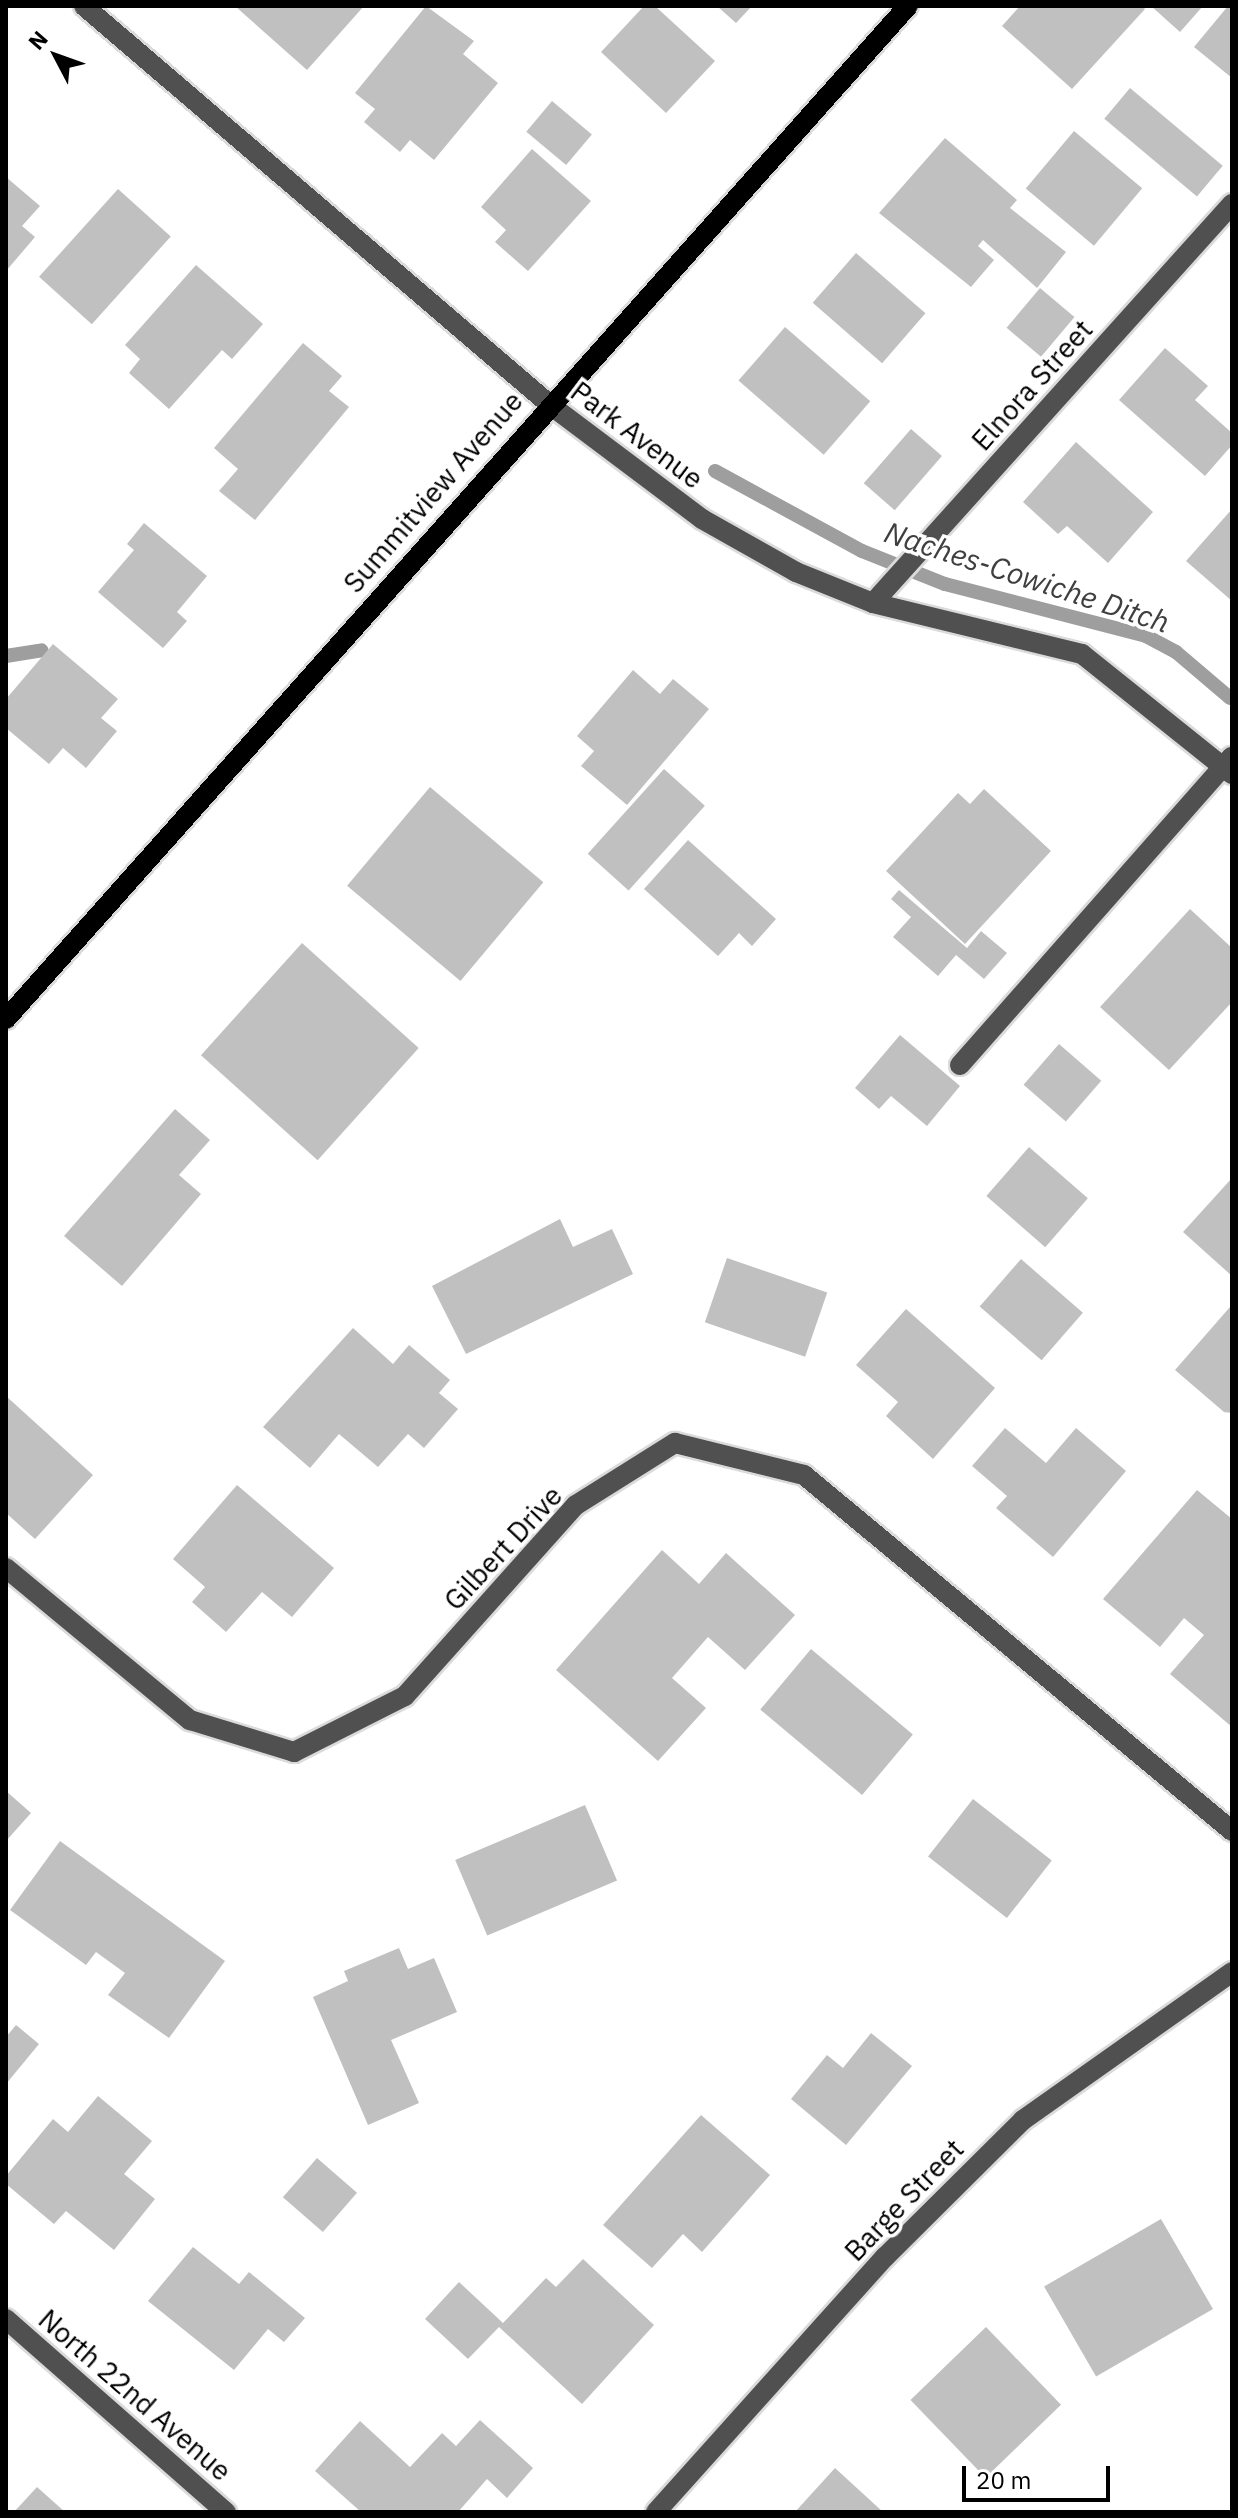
<!DOCTYPE html>
<style>
body{margin:0}
#map{position:relative;width:1238px;height:2518px;overflow:hidden;background:#fff;font-family:"IBM Plex Sans",sans-serif}
div>[style]{position:absolute}
.stream>*{height:14px;margin:-7px;padding:0 7px;transform-origin:7px;border-radius:7px;background:#9e9e9e}
.building>*{inset:0;background:#c0c0c0;transform-origin:0 0}
.roads{filter:drop-shadow(2px 0 #dbdbdb) drop-shadow(-2px 0 #dbdbdb) drop-shadow(0 2px #dbdbdb) drop-shadow(0 -2px #dbdbdb)}
.minor>*{height:20px;margin:-10px;padding:0 10px;transform-origin:10px;border-radius:10px;background:#505050}
.major>*{height:20px;margin:-10px;padding:0 10px;transform-origin:10px;border-radius:10px;background:#000}
span{translate:-50% -50%;white-space:nowrap;text-align:center;line-height:1.15;-webkit-text-stroke:7px #fff;paint-order:stroke}
.street-label{font-size:28px;color:#000}
.water-label{font-size:30px;color:#3f3f3f;font-style:italic}
.frame{position:absolute;inset:0;border:8px solid #000;pointer-events:none}
.north{position:absolute;left:16px;top:16px;width:80px;height:80px;-webkit-text-stroke:6px #fff;paint-order:stroke;rotate:311deg;font-size:22px;font-weight:700;line-height:32px;text-align:center;color:#000}
.north::after{content:'';display:block;margin:auto;width:28px;height:36px;background:#000;clip-path:polygon(50% 0,100% 100%,50% 72%,0 100%)}
.scale{position:absolute;left:962px;top:2466px;width:148px;height:36px;box-sizing:border-box;border:4px solid #000;border-top:0;padding-left:10px;font-size:24px;line-height:28px;white-space:nowrap;color:#000;-webkit-text-stroke:6px #fff;paint-order:stroke}
</style>
<div id="map">
<div class="stream">
<div style="left:715px;top:471px;width:167px;rotate:28.6deg"></div>
<div style="left:862px;top:551px;width:89px;rotate:21.7deg"></div>
<div style="left:945px;top:584px;width:208px;rotate:14.5deg"></div>
<div style="left:1146px;top:636px;width:34px;rotate:28deg"></div>
<div style="left:1176px;top:652px;width:71px;rotate:40.4deg"></div>
<div style="left:6px;top:656px;width:36px;rotate:-9deg"></div>
</div>
<div class="building">
<div style="clip-path:polygon(235px 6px,364px 6px,307px 70px)"></div>
<div style="clip-path:polygon(426px 6px,474px 41px,463px 54px,498px 83px,434px 160px,410px 140px,400px 152px,364px 122px,375px 109px,355px 93px)"></div>
<div style="clip-path:polygon(644px 6px,655px 6px,715px 61px,666px 113px,601px 52px)"></div>
<div style="clip-path:polygon(717px 6px,752px 6px,736px 23px)"></div>
<div style="clip-path:polygon(1020px 6px,1142px 6px,1145px 9px,1072px 89px,1002px 26px)"></div>
<div style="clip-path:polygon(1151px 6px,1203px 6px,1180px 32px)"></div>
<div style="clip-path:polygon(1228px 6px,1232px 6px,1232px 78px,1194px 47px)"></div>
<div style="left:1130px;top:88px;width:121px;height:40px;rotate:40deg"></div>
<div style="left:552px;top:101px;width:52px;height:40px;rotate:40deg"></div>
<div style="left:1074px;top:131px;width:89px;height:75px;rotate:40deg"></div>
<div style="clip-path:polygon(945px 138px,1017px 200px,1010px 208px,1066px 252px,1037px 288px,983px 240px,978px 246px,994px 260px,971px 287px,879px 213px)"></div>
<div style="clip-path:polygon(532px 149px,591px 201px,528px 271px,495px 242px,506px 230px,481px 207px)"></div>
<div style="clip-path:polygon(6px 177px,40px 206px,22px 226px,35px 237px,6px 271px)"></div>
<div style="left:118px;top:189px;width:71px;height:118px;rotate:42deg"></div>
<div style="left:856px;top:253px;width:92px;height:66px;rotate:41deg"></div>
<div style="clip-path:polygon(196px 265px,263px 324px,232px 359px,222px 350px,169px 409px,129px 373px,140px 359px,125px 345px)"></div>
<div style="left:1040px;top:288px;width:45px;height:52px;rotate:40deg"></div>
<div style="left:785px;top:327px;width:113px;height:71px;rotate:41deg"></div>
<div style="clip-path:polygon(303px 343px,342px 376px,329px 391px,349px 407px,255px 520px,219px 491px,238px 469px,214px 448px)"></div>
<div style="clip-path:polygon(1165px 348px,1208px 386px,1195px 400px,1232px 433px,1232px 445px,1205px 476px,1119px 400px)"></div>
<div style="left:911px;top:429px;width:41px;height:72px;rotate:41deg"></div>
<div style="clip-path:polygon(1076px 442px,1153px 512px,1108px 563px,1067px 526px,1058px 534px,1023px 502px)"></div>
<div style="clip-path:polygon(1232px 509px,1232px 601px,1186px 561px)"></div>
<div style="clip-path:polygon(144px 523px,207px 576px,177px 612px,187px 621px,163px 648px,98px 592px,134px 550px,127px 544px)"></div>
<div style="clip-path:polygon(53px 644px,118px 699px,101px 718px,117px 731px,86px 768px,63px 748px,49px 764px,6px 728px,6px 699px)"></div>
<div style="clip-path:polygon(633px 670px,660px 694px,673px 679px,709px 709px,627px 805px,581px 766px,594px 751px,577px 736px)"></div>
<div style="left:664px;top:769px;width:55px;height:114px;rotate:42deg"></div>
<div style="left:430px;top:787px;width:148px;height:129px;rotate:40deg"></div>
<div style="clip-path:polygon(984px 789px,1051px 851px,965px 944px,886px 871px,958px 793px,970px 804px)"></div>
<div style="clip-path:polygon(688px 840px,776px 919px,752px 946px,739px 933px,718px 956px,644px 889px)"></div>
<div style="clip-path:polygon(899px 890px,967px 948px,981px 931px,1007px 953px,984px 979px,956px 955px,938px 976px,893px 937px,911px 917px,891px 899px)"></div>
<div style="clip-path:polygon(1190px 909px,1232px 948px,1232px 1002px,1169px 1070px,1100px 1007px)"></div>
<div style="left:302px;top:943px;width:157px;height:151px;rotate:42deg"></div>
<div style="clip-path:polygon(900px 1035px,960px 1086px,927px 1126px,891px 1096px,879px 1109px,855px 1088px)"></div>
<div style="left:1059px;top:1044px;width:56px;height:54px;rotate:41deg"></div>
<div style="clip-path:polygon(175px 1109px,210px 1140px,179px 1175px,201px 1194px,122px 1286px,64px 1236px)"></div>
<div style="left:1029px;top:1147px;width:78px;height:65px;rotate:41deg"></div>
<div style="clip-path:polygon(1232px 1178px,1232px 1276px,1183px 1232px)"></div>
<div style="clip-path:polygon(560px 1219px,573px 1247px,612px 1229px,633px 1274px,466px 1354px,432px 1286px)"></div>
<div style="left:727px;top:1258px;width:106px;height:68px;rotate:19deg"></div>
<div style="left:1021px;top:1259px;width:82px;height:63px;rotate:41deg"></div>
<div style="clip-path:polygon(1230px 1307px,1232px 1309px,1232px 1413px,1224px 1412px,1175px 1370px)"></div>
<div style="clip-path:polygon(906px 1309px,995px 1388px,933px 1459px,886px 1416px,898px 1402px,856px 1365px)"></div>
<div style="clip-path:polygon(353px 1328px,393px 1364px,409px 1345px,450px 1380px,439px 1393px,458px 1409px,424px 1448px,408px 1434px,378px 1467px,339px 1434px,310px 1468px,263px 1427px)"></div>
<div style="clip-path:polygon(6px 1396px,93px 1475px,35px 1539px,6px 1513px)"></div>
<div style="clip-path:polygon(1005px 1428px,1046px 1463px,1076px 1428px,1126px 1471px,1053px 1557px,996px 1508px,1007px 1496px,972px 1466px)"></div>
<div style="clip-path:polygon(237px 1485px,334px 1568px,292px 1617px,262px 1592px,226px 1632px,192px 1602px,205px 1587px,173px 1559px)"></div>
<div style="clip-path:polygon(1197px 1490px,1232px 1519px,1232px 1727px,1170px 1674px,1204px 1635px,1184px 1618px,1160px 1647px,1103px 1599px)"></div>
<div style="clip-path:polygon(662px 1550px,699px 1584px,726px 1553px,795px 1615px,745px 1670px,708px 1637px,672px 1678px,706px 1708px,658px 1761px,556px 1670px)"></div>
<div style="left:811px;top:1649px;width:133px;height:79px;rotate:40deg"></div>
<div style="clip-path:polygon(6px 1791px,31px 1813px,6px 1841px)"></div>
<div style="left:973px;top:1799px;width:100px;height:73px;rotate:38deg"></div>
<div style="left:585px;top:1805px;width:82px;height:141px;rotate:67deg"></div>
<div style="clip-path:polygon(60px 1841px,225px 1961px,169px 2038px,108px 1995px,125px 1973px,96px 1952px,86px 1965px,10px 1910px)"></div>
<div style="clip-path:polygon(399px 1948px,408px 1969px,434px 1958px,457px 2012px,391px 2040px,419px 2103px,368px 2125px,313px 1997px,348px 1981px,344px 1971px)"></div>
<div style="clip-path:polygon(16px 2025px,39px 2044px,6px 2084px,6px 2037px)"></div>
<div style="clip-path:polygon(871px 2033px,912px 2066px,846px 2145px,791px 2099px,827px 2055px,843px 2068px)"></div>
<div style="clip-path:polygon(98px 2096px,152px 2141px,124px 2174px,155px 2199px,114px 2250px,66px 2211px,54px 2224px,6px 2184px,6px 2176px,53px 2119px,68px 2132px)"></div>
<div style="clip-path:polygon(701px 2115px,770px 2175px,702px 2252px,683px 2234px,652px 2268px,603px 2225px)"></div>
<div style="left:317px;top:2158px;width:53px;height:52px;rotate:41deg"></div>
<div style="left:1161px;top:2219px;width:104px;height:135px;rotate:60deg"></div>
<div style="clip-path:polygon(193px 2247px,239px 2284px,249px 2272px,305px 2318px,284px 2342px,268px 2329px,234px 2370px,148px 2301px)"></div>
<div style="clip-path:polygon(583px 2259px,654px 2325px,582px 2404px,499px 2327px,468px 2359px,425px 2319px,459px 2282px,503px 2323px,546px 2278px,556px 2287px)"></div>
<div style="left:986px;top:2327px;width:108px;height:105px;rotate:46deg"></div>
<div style="clip-path:polygon(480px 2420px,533px 2468px,507px 2498px,487px 2479px,458px 2512px,361px 2512px,315px 2471px,360px 2421px,410px 2467px,442px 2433px,456px 2446px)"></div>
<div style="clip-path:polygon(835px 2468px,883px 2512px,795px 2512px)"></div>
<div style="clip-path:polygon(37px 2487px,65px 2512px,14px 2512px)"></div>
</div>
<div class="roads">
<div class="minor">
<div style="left:84px;top:6px;width:612px;rotate:40.56deg"></div>
<div style="left:549px;top:404px;width:191px;rotate:36.9deg"></div>
<div style="left:702px;top:519px;width:108px;rotate:29.4deg"></div>
<div style="left:796px;top:572px;width:83px;rotate:21.9deg"></div>
<div style="left:873px;top:603px;width:215px;rotate:13.7deg"></div>
<div style="left:1082px;top:654px;width:192px;rotate:38.7deg"></div>
<div style="left:873px;top:603px;width:537px;rotate:-48.02deg"></div>
<div style="left:960px;top:1065px;width:411px;rotate:-48.6deg"></div>
<div style="left:6px;top:1568px;width:239px;rotate:39.6deg"></div>
<div style="left:190px;top:1720px;width:109px;rotate:17.1deg"></div>
<div style="left:294px;top:1752px;width:124px;rotate:-26.8deg"></div>
<div style="left:405px;top:1696px;width:256px;rotate:-48.2deg"></div>
<div style="left:576px;top:1505px;width:117px;rotate:-32.1deg"></div>
<div style="left:675px;top:1443px;width:133px;rotate:13.9deg"></div>
<div style="left:804px;top:1475px;width:557px;rotate:39.75deg"></div>
<div style="left:6px;top:2319px;width:293px;rotate:41.3deg"></div>
<div style="left:656px;top:2512px;width:343px;rotate:-48.1deg"></div>
<div style="left:885px;top:2257px;width:194px;rotate:-44.8deg"></div>
<div style="left:1023px;top:2120px;width:256px;rotate:-35.3deg"></div>
</div>
<div class="major">
<div style="left:6px;top:1019px;width:1356px;rotate:-48.32deg"></div>
</div>
</div>
<div class="street-label">
<span style="left:1032px;top:385px;rotate:-48deg">Elnora Street</span>
<span style="left:637px;top:435px;rotate:37deg">Park Avenue</span>
<span style="left:433px;top:492px;rotate:-49deg">Summitview Avenue</span>
<span style="left:503px;top:1548px;rotate:-47deg">Gilbert Drive</span>
<span style="left:904px;top:2200px;rotate:-46deg">Barge Street</span>
<span style="left:135px;top:2395px;rotate:41deg">North 22nd Avenue</span>
</div>
<div class="water-label">
<span style="left:1027px;top:577px;rotate:18deg">Naches-Cowiche Ditch</span>
</div>
<div class="frame"></div>
<div class="north">N</div>
<div class="scale">20 m</div>
</div>
